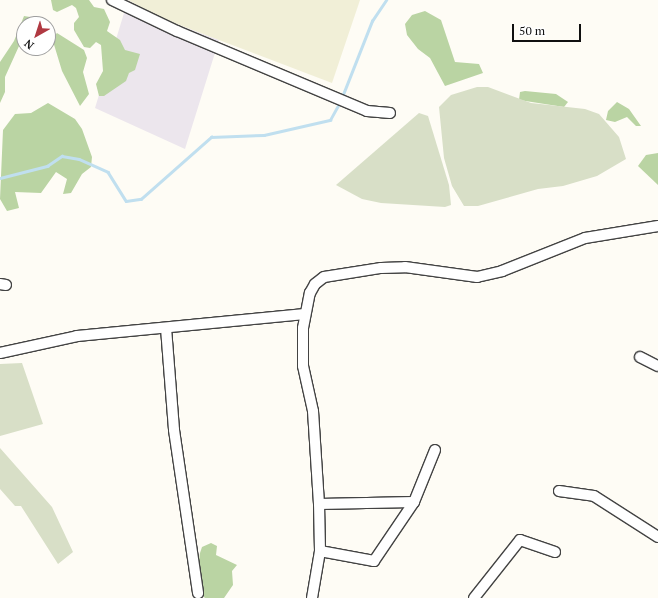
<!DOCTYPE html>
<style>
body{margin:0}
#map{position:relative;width:658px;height:598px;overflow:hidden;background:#fefcf5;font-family:"PT Serif",serif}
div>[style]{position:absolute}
.industrial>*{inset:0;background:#ece6ed}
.farmland>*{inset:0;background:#f1efd7}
.forest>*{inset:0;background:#bad4a3}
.cemetery>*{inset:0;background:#d8dfc7}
.stream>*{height:2.5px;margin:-1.25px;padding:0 1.25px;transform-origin:1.25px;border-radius:1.25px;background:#c0dfef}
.roads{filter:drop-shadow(1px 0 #434343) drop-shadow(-1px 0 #434343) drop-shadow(0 1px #434343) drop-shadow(0 -1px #434343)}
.street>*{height:10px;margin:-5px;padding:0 5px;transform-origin:5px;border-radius:5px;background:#fff}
span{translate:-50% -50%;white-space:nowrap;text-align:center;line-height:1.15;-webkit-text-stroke:4px #fff;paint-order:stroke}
.north{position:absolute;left:16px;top:16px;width:40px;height:40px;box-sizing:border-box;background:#fff;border:1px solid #9f9f9f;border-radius:50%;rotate:219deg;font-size:11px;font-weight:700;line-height:16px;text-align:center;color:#101010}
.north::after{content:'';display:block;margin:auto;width:14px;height:18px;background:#b03942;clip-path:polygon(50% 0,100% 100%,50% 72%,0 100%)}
.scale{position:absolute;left:512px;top:24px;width:69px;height:18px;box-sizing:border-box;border:2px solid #101010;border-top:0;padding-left:5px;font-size:12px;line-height:14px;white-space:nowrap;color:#101010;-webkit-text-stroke:3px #fff;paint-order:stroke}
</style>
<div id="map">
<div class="industrial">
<div style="clip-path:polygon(128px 0,161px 18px,219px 40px,185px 149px,95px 108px)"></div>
</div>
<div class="farmland">
<div style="clip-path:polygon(128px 0,360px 0,332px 83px,161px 18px)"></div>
</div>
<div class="forest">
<div style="clip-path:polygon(51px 0,89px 0,94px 7px,104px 9px,110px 22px,107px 31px,120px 40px,125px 50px,140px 54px,135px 70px,129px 73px,126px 81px,104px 96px,99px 96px,96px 84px,103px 71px,101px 45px,96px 42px,90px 48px,84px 47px,74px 30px,74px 23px,79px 17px,76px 8px,72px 5px,57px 12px,53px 10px)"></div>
<div style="clip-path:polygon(425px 11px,441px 20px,455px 62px,479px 64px,483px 73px,445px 86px,430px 58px,418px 49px,407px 35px,405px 24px,412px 15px)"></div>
<div style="clip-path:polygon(24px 16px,30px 17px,30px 23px,24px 24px,24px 35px,5px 77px,5px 92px,0 103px,0 62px,14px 41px)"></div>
<div style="clip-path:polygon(57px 33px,84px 50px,87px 58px,83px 72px,89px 94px,80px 106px,62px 71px,52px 38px)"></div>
<div style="clip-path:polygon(525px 91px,556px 94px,568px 102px,564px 107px,519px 100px,520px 92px)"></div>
<div style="clip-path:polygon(617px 102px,629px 109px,641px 126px,636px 126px,627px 117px,615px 122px,606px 120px,608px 111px)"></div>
<div style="clip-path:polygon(48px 103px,75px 119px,82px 129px,92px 157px,91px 167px,82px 174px,71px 193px,63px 194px,67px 179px,56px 172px,41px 193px,15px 192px,19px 208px,7px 211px,0 199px,3px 130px,15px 114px,31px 113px)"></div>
<div style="clip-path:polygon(658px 153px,658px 185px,638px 166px,646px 155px)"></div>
<div style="clip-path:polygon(211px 543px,217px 546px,216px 555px,237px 565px,232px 571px,233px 585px,224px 598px,205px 598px,201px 594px,198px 567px,200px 553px,202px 547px)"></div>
</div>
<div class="cemetery">
<div style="clip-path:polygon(477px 87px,488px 87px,531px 103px,585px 109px,599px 114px,619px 137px,626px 159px,597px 176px,563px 186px,538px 189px,478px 206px,464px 206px,452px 186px,444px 158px,439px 107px,451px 95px)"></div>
<div style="clip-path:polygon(419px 113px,428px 116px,449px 185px,451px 205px,445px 207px,381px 203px,362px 199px,336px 185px)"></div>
<div style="clip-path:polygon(22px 363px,43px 424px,0 436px,0 364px)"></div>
<div style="clip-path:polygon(0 448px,52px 507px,73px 552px,58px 564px,21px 506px,15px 506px,0 489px)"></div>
</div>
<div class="stream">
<div style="left:342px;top:97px;width:82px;rotate:-68.5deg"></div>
<div style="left:372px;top:21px;width:25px;rotate:-56deg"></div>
<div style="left:0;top:178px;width:49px;rotate:-14.3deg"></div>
<div style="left:47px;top:166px;width:18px;rotate:-34deg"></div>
<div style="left:62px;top:156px;width:17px;rotate:10deg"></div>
<div style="left:79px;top:159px;width:32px;rotate:24deg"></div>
<div style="left:108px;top:172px;width:34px;rotate:58deg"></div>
<div style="left:126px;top:201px;width:15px;rotate:-8deg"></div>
<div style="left:141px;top:199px;width:94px;rotate:-41.5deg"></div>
<div style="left:211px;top:137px;width:53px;rotate:-2.2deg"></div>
<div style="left:264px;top:135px;width:68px;rotate:-12.8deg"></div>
<div style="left:330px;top:120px;width:21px;rotate:-61deg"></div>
</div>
<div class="roads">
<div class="street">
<div style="left:112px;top:0;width:72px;rotate:25.5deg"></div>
<div style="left:177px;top:31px;width:206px;rotate:22.8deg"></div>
<div style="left:367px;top:111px;width:23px;rotate:5deg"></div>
<div style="left:0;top:284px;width:6px;rotate:9deg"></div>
<div style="left:166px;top:328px;width:102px;rotate:85.5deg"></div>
<div style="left:174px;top:430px;width:165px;rotate:81.6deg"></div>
<div style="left:0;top:353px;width:79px;rotate:-12.4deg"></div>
<div style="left:77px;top:336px;width:229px;rotate:-5.5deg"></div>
<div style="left:640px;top:357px;width:20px;rotate:27deg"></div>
<div style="left:559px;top:491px;width:35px;rotate:8deg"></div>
<div style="left:594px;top:496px;width:76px;rotate:32.6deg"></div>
<div style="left:319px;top:504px;width:95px;rotate:-1.2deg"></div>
<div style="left:414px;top:502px;width:56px;rotate:-68deg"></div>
<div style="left:320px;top:551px;width:55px;rotate:10.5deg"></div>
<div style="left:374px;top:561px;width:71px;rotate:-55.9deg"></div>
<div style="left:312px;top:598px;width:48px;rotate:-80.3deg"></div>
<div style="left:320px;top:551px;width:47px;rotate:-91.2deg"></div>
<div style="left:319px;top:504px;width:93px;rotate:-93.7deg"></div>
<div style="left:313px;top:411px;width:46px;rotate:-102.5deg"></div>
<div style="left:303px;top:366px;width:38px;rotate:-90deg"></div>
<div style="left:303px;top:328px;width:36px;rotate:-79deg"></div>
<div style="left:310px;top:293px;width:10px;rotate:-61deg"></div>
<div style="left:315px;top:284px;width:11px;rotate:-38deg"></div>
<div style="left:324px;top:277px;width:58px;rotate:-9deg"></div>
<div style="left:381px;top:268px;width:24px;rotate:-2deg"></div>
<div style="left:405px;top:267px;width:73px;rotate:7.9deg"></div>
<div style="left:477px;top:277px;width:26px;rotate:-13deg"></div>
<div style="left:502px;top:271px;width:89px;rotate:-21.7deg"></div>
<div style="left:585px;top:238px;width:74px;rotate:-9.3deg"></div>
<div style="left:474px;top:598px;width:74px;rotate:-51.6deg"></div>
<div style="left:520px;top:540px;width:37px;rotate:19deg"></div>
</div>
</div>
<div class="north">N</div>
<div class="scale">50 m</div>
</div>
